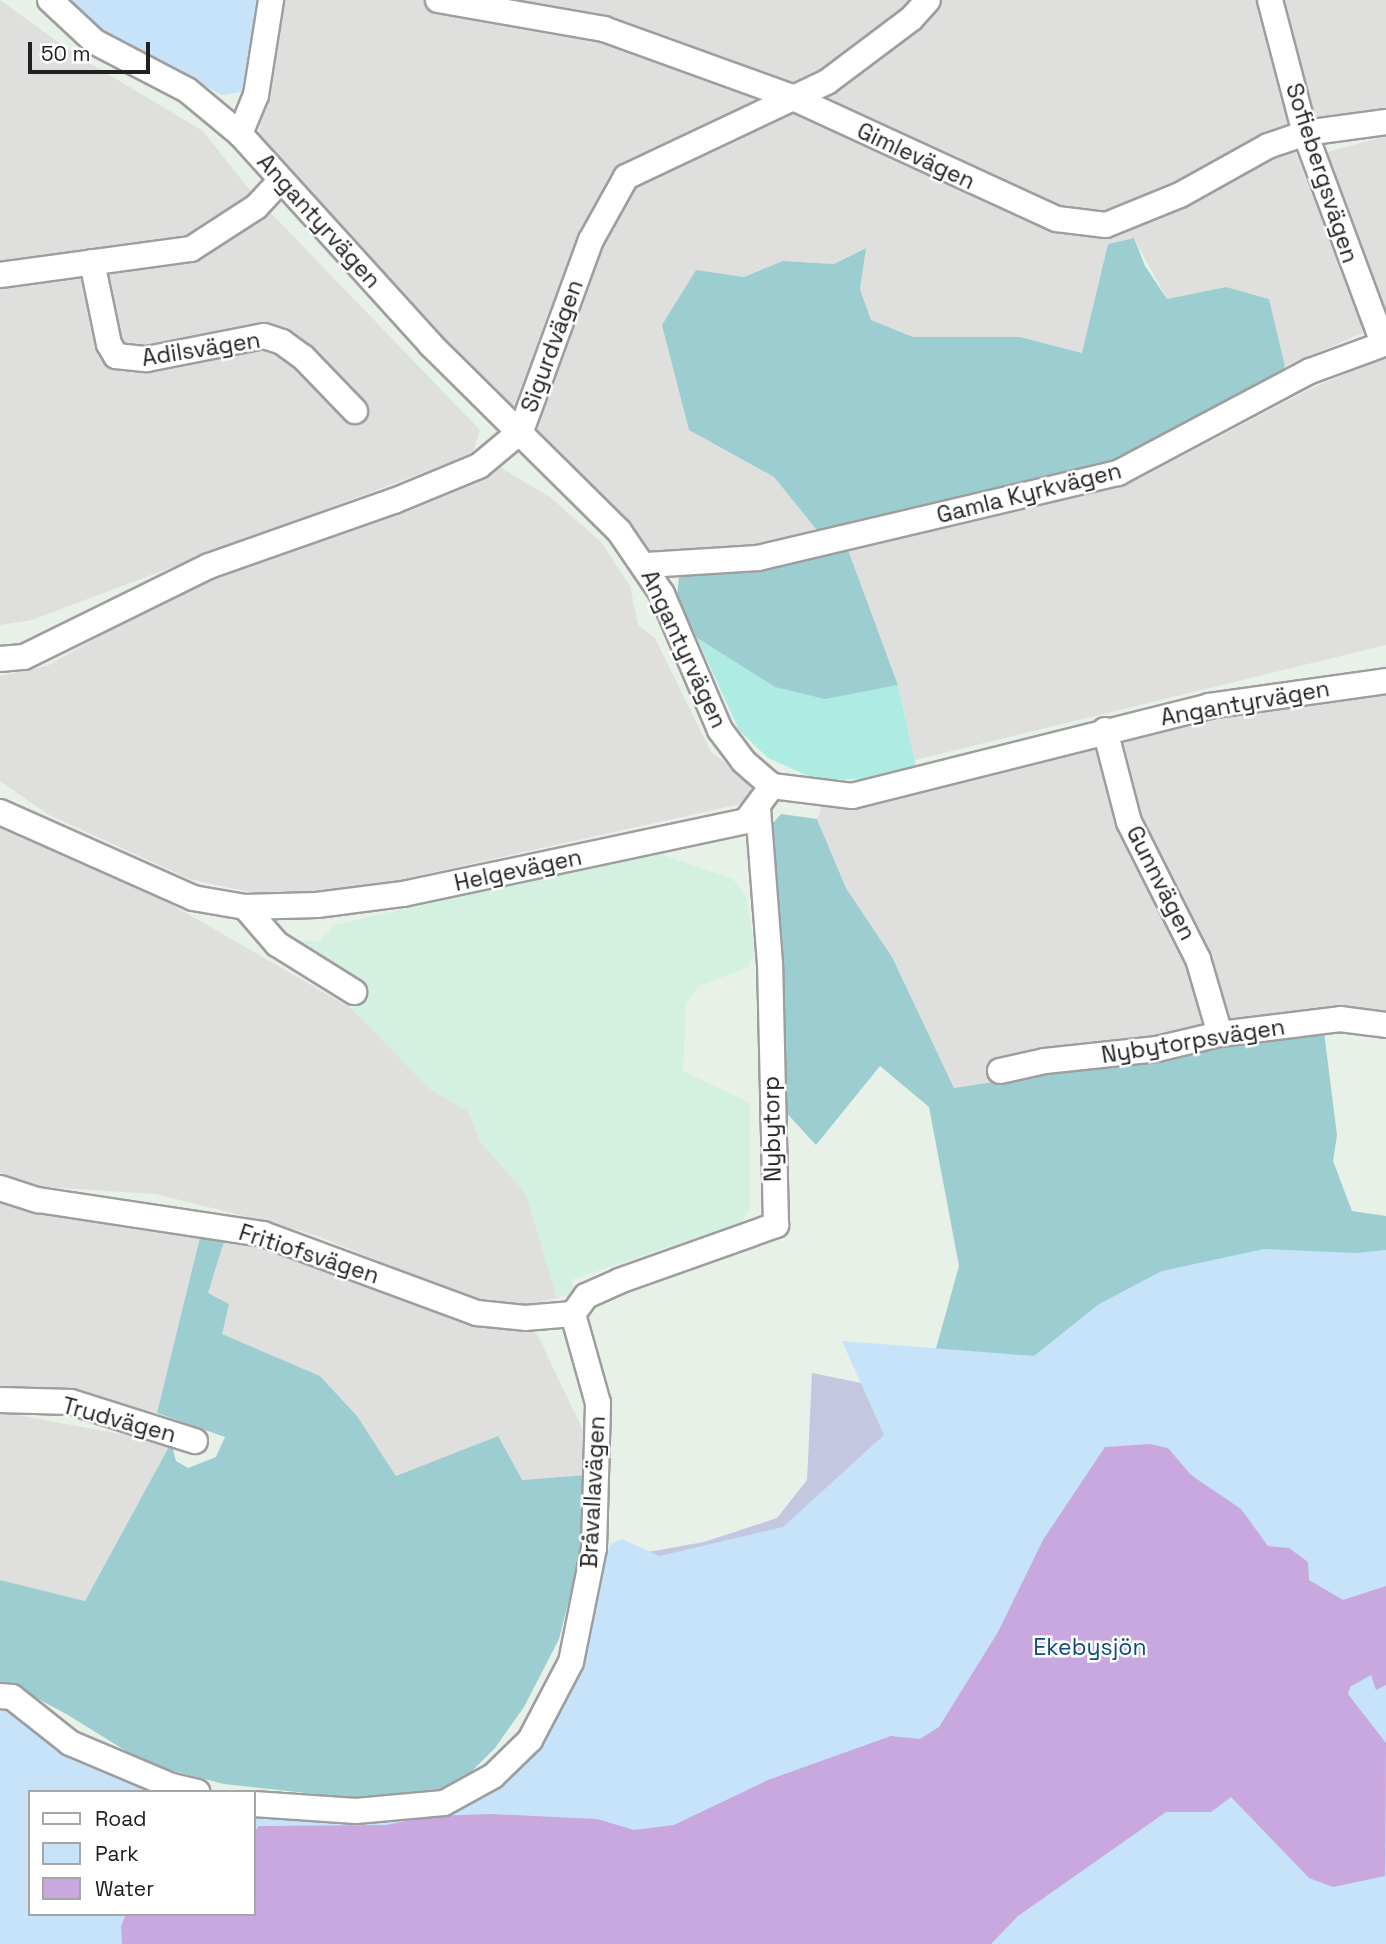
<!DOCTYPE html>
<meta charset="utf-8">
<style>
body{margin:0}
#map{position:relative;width:1386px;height:1944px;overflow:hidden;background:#e8f1e8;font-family:"Space Grotesk",sans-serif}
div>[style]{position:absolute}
.residential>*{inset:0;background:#dfdfde}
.farmland>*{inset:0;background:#d3f0e0}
.grass>*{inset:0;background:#aeebe3}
.forest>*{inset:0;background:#9ccdd1}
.wetland>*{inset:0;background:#c4c7e0}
.park>*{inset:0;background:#c6e3fa}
.water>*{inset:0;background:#c8a8df}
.roads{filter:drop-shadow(2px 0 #9e9e9e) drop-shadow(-2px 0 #9e9e9e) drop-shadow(0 2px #9e9e9e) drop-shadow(0 -2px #9e9e9e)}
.minor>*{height:24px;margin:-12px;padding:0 12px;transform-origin:12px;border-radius:12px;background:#fff}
span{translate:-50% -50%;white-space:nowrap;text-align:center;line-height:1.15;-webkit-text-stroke:5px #fff;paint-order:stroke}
.street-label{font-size:23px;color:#212121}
.park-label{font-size:23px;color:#0b4d83}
.legend{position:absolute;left:28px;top:1790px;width:228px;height:126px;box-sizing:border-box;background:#fff;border:2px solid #a6a6a6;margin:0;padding:9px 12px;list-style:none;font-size:21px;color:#212121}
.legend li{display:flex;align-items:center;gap:14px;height:35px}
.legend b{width:35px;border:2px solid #a6a6a6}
.scale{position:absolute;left:28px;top:42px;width:122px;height:32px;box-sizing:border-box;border:4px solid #212121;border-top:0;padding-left:9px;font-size:21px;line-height:24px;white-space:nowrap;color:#212121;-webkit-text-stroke:5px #fff;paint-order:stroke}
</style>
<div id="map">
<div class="residential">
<div style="clip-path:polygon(0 0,76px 55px,203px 131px,252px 193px,197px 233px,0 264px)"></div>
<div style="clip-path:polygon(279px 0,1386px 0,1386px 108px,1285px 125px,1365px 332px,1285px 366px,1269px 299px,1226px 287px,1167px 299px,1134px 238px,1108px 244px,1083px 353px,1020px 337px,913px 337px,871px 320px,860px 289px,865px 248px,834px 264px,783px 261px,744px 277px,695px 270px,689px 430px,774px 477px,816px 529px,762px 545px,648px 553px,542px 437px,410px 303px,259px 134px)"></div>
<div style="clip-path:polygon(1386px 136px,1386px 316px,1324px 153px)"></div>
<div style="clip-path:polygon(267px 209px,480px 430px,472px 454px,32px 620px,0 625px,0 286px,193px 255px)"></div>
<div style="clip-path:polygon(1386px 357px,1386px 645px,915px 760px,898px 684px,848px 550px,1137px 480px,1308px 390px)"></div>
<div style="clip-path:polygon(497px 465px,551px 498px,601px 542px,630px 586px,638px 625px,655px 638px,711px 752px,749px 780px,752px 796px,745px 803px,353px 890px,265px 895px,192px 880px,49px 815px,0 781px,0 676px,47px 666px,175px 593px,444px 492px)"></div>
<div style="clip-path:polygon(1386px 691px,1386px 1038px,1379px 1034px,1324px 1032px,954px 1088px,892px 957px,846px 888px,817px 819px,822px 807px,1254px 712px)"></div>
<div style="clip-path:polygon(0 821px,155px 895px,351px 1008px,431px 1090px,468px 1111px,480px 1141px,526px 1194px,557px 1298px,513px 1309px,472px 1299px,315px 1235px,240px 1215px,156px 1194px,29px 1186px,0 1172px)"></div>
<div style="clip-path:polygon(0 1200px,202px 1229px,157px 1413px,65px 1390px,0 1389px)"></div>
<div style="clip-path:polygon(227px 1232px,521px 1324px,538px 1336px,586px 1437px,586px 1475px,521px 1480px,497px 1436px,397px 1477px,357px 1416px,320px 1376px,222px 1334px,208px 1293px)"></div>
<div style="clip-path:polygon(0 1412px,171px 1443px,85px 1601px,0 1580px)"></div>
</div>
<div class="farmland">
<div style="clip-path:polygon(654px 852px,733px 879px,746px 897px,755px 951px,748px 967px,699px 986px,686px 1003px,683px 1071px,750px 1103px,750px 1208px,742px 1222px,571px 1280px,575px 1292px,557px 1298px,526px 1194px,480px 1141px,468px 1111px,431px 1090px,351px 1008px,364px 989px,295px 945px,296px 940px,320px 941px,334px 925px)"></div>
</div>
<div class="grass">
<div style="clip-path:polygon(697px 638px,775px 687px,826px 698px,898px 685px,916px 765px,861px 779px,817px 780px,768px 758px,739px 730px)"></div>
</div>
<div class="forest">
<div style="clip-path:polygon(1134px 238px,1145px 266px,1167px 299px,1226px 287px,1269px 299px,1285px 366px,1278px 376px,1116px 464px,842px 530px,816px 529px,774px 477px,689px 430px,662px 325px,696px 270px,744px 277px,783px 261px,834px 264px,866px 248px,860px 289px,871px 320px,913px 337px,1020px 337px,1082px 353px,1108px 244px)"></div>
<div style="clip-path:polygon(848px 550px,898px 685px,825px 699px,775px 687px,697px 638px,677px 597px,679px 576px,760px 572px)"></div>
<div style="clip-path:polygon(781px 814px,817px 819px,846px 888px,892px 957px,954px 1088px,1324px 1032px,1337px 1135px,1333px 1161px,1352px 1211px,1386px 1216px,1386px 1431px,930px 1370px,959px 1266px,929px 1107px,880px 1066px,816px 1145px,782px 1108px,773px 823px)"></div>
<div style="clip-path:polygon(202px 1229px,227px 1232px,208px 1293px,229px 1304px,222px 1334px,320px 1376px,357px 1416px,396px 1476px,498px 1436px,522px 1480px,586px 1475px,589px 1521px,559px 1639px,524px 1707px,495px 1748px,468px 1775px,440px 1789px,350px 1798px,224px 1784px,147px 1764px,68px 1715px,14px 1686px,0 1684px,0 1580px,85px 1601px,171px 1443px,176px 1461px,188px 1468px,216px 1457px,225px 1437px,157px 1413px)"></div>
</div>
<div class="wetland">
<div style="clip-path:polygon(930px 1370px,817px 1571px,609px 1559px,704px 1542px,777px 1518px,807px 1480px,812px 1373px,881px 1387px)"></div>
</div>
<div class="park">
<div style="clip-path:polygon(63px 0,263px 0,254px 55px,241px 92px,222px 95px,97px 28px)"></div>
<div style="clip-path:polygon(1264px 1249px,1356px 1253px,1386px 1250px,1386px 1944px,0 1944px,0 1703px,173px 1792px,30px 1792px,30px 1914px,254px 1914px,254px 1811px,386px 1814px,503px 1765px,585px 1616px,611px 1543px,622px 1539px,659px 1556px,783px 1527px,884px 1435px,842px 1341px,1034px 1356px,1099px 1304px,1162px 1271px)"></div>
</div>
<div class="water">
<div style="clip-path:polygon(1150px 1444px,1168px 1448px,1191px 1475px,1241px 1509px,1268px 1546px,1289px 1548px,1308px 1562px,1309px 1580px,1343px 1600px,1386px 1586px,1386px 1685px,1376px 1690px,1371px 1675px,1350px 1687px,1348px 1694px,1386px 1743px,1385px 1876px,1333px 1887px,1309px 1878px,1231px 1797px,1211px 1812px,1166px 1812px,1018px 1916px,991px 1944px,122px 1944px,121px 1926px,126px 1914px,254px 1914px,254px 1832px,259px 1826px,386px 1825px,431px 1816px,491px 1814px,597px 1819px,634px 1830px,674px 1825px,768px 1780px,891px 1736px,920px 1739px,939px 1727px,998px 1632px,1043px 1540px,1105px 1447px)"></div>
</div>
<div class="roads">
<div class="minor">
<div style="left:50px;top:0;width:62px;rotate:43deg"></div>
<div style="left:95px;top:42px;width:104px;rotate:27.6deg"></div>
<div style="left:187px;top:90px;width:69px;rotate:39.7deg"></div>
<div style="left:240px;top:134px;width:285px;rotate:47.8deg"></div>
<div style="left:431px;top:345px;width:264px;rotate:44.7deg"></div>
<div style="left:619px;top:531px;width:76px;rotate:55.7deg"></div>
<div style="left:662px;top:594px;width:148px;rotate:66.9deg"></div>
<div style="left:720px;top:730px;width:39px;rotate:53deg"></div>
<div style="left:743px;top:761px;width:38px;rotate:41deg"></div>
<div style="left:772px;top:786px;width:81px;rotate:7.1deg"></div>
<div style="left:852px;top:796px;width:368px;rotate:-14.1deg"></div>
<div style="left:1209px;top:706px;width:179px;rotate:-8deg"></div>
<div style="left:438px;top:0;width:169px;rotate:9.9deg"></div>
<div style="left:604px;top:29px;width:197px;rotate:19.9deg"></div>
<div style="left:789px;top:96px;width:295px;rotate:24.7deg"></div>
<div style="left:1057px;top:219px;width:49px;rotate:7deg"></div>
<div style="left:1106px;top:225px;width:80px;rotate:-22.1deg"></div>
<div style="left:1180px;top:195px;width:101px;rotate:-29.1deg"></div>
<div style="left:1268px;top:146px;width:39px;rotate:-19deg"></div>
<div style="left:1305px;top:133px;width:82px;rotate:-7.7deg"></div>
<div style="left:1270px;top:0;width:138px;rotate:75.3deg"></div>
<div style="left:1305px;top:133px;width:224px;rotate:69.6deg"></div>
<div style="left:240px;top:134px;width:42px;rotate:-67.7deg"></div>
<div style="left:256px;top:95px;width:96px;rotate:-81deg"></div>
<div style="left:92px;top:262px;width:84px;rotate:78.3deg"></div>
<div style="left:109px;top:344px;width:14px;rotate:60deg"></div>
<div style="left:116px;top:356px;width:31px;rotate:6deg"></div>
<div style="left:147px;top:359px;width:119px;rotate:-11.1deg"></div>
<div style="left:264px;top:336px;width:19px;rotate:18deg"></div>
<div style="left:282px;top:342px;width:26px;rotate:36deg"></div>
<div style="left:303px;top:357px;width:75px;rotate:46.1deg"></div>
<div style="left:0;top:275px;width:193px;rotate:-7.8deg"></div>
<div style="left:191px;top:249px;width:77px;rotate:-32.9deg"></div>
<div style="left:256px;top:207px;width:37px;rotate:-47deg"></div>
<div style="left:647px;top:565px;width:111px;rotate:-3.6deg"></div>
<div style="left:758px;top:558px;width:370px;rotate:-13.3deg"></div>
<div style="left:1118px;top:473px;width:217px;rotate:-28deg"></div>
<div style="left:1310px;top:371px;width:81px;rotate:-20.2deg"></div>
<div style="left:0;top:659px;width:24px;rotate:-5deg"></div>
<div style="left:24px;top:657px;width:206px;rotate:-26.2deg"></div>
<div style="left:209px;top:566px;width:196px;rotate:-19.4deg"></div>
<div style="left:394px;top:501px;width:92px;rotate:-22.4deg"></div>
<div style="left:479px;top:466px;width:55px;rotate:-39.8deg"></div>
<div style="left:521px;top:431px;width:203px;rotate:-69.9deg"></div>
<div style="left:591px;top:240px;width:72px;rotate:-60.9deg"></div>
<div style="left:626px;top:177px;width:222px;rotate:-25.3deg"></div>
<div style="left:827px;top:82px;width:105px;rotate:-36.9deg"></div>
<div style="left:911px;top:19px;width:25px;rotate:-48deg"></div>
<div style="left:1105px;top:730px;width:95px;rotate:75.4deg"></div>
<div style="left:1129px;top:822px;width:153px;rotate:63.3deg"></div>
<div style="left:1198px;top:959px;width:78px;rotate:73.7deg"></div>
<div style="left:0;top:812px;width:211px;rotate:24deg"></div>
<div style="left:193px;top:898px;width:53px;rotate:9.8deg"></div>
<div style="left:245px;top:907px;width:72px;rotate:-1.6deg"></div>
<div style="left:317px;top:905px;width:87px;rotate:-7.3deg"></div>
<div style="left:403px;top:894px;width:351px;rotate:-12deg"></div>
<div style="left:746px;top:821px;width:44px;rotate:-53.4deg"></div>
<div style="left:245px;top:907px;width:49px;rotate:49.1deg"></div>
<div style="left:277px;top:944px;width:91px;rotate:31.9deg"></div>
<div style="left:1000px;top:1071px;width:46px;rotate:-12.5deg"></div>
<div style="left:1045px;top:1061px;width:113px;rotate:-6.1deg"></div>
<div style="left:1157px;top:1049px;width:65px;rotate:-13.4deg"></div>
<div style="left:1220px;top:1034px;width:121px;rotate:-7.1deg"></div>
<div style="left:1340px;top:1019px;width:46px;rotate:7.4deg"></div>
<div style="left:0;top:1188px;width:40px;rotate:18deg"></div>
<div style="left:38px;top:1200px;width:228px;rotate:8.6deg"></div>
<div style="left:263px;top:1234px;width:228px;rotate:20.3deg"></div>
<div style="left:477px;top:1313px;width:48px;rotate:5.9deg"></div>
<div style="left:525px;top:1318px;width:48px;rotate:-4.8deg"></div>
<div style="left:573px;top:1314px;width:22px;rotate:-54deg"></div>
<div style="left:586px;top:1296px;width:36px;rotate:-24deg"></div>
<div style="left:619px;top:1281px;width:167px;rotate:-19.6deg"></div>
<div style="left:776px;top:1225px;width:261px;rotate:-91.3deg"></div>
<div style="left:770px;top:964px;width:157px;rotate:-94.4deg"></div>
<div style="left:0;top:1400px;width:71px;rotate:1.6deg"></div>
<div style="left:71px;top:1402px;width:130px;rotate:17.5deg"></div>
<div style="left:0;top:1696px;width:12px;rotate:5deg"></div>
<div style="left:12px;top:1697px;width:74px;rotate:38.4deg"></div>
<div style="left:70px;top:1743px;width:111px;rotate:22.9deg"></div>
<div style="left:172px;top:1786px;width:26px;rotate:13deg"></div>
<div style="left:254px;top:1804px;width:102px;rotate:3.9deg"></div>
<div style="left:356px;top:1811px;width:88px;rotate:-5.2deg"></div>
<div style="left:444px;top:1803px;width:56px;rotate:-28.9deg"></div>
<div style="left:493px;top:1776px;width:52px;rotate:-44.2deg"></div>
<div style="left:530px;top:1740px;width:88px;rotate:-62.3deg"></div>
<div style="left:571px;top:1662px;width:116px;rotate:-78.6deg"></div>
<div style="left:594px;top:1548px;width:145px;rotate:-88.4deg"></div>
<div style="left:598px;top:1403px;width:92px;rotate:-105.7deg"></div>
</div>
</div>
<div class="street-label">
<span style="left:916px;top:156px;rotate:25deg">Gimlevägen</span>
<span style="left:1322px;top:173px;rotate:72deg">Sofiebergsvägen</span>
<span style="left:319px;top:221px;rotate:48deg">Angantyrvägen</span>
<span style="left:552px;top:346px;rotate:-70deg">Sigurdvägen</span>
<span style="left:201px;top:349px;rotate:-9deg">Adilsvägen</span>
<span style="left:1029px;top:493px;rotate:-14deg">Gamla Kyrkvägen</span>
<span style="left:684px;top:649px;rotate:65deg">Angantyrvägen</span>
<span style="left:1245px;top:703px;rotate:-10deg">Angantyrvägen</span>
<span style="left:518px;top:870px;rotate:-12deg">Helgevägen</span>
<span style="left:1161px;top:883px;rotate:63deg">Gunnvägen</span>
<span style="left:1193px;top:1041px;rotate:-9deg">Nybytorpsvägen</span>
<span style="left:772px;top:1129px;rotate:-91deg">Nybytorp</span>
<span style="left:309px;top:1254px;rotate:18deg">Fritiofsvägen</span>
<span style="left:119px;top:1420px;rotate:15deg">Trudvägen</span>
<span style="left:593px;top:1492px;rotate:-87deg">Bråvallavägen</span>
</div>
<div class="park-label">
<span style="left:1090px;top:1647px">Ekebysjön</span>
</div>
<ul class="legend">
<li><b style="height:9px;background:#fff"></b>Road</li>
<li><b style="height:19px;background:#c6e3fa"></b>Park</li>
<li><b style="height:19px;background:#c8a8df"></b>Water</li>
</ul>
<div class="scale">50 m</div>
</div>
